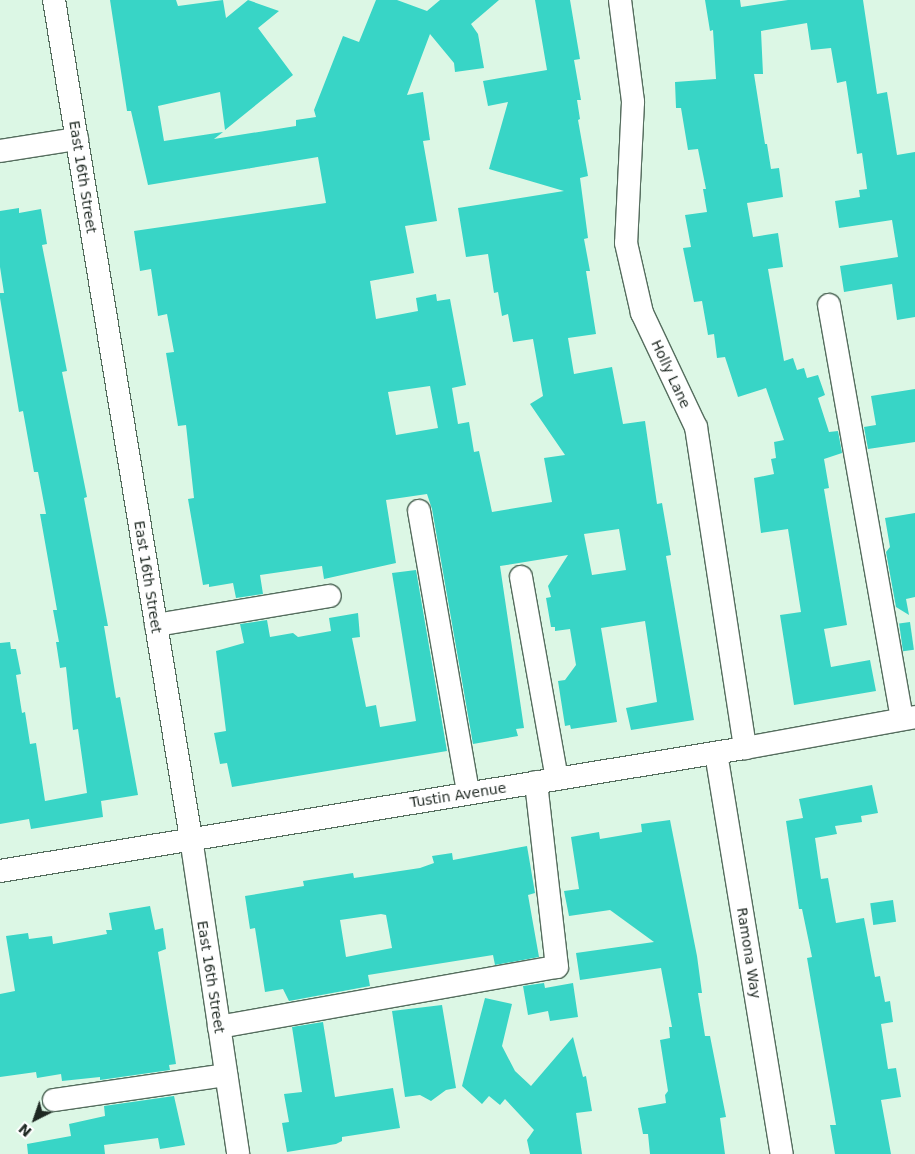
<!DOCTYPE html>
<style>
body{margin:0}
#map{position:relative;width:915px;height:1154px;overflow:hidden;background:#dcf7e5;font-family:"DejaVu Sans",sans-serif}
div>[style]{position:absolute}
.building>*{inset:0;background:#38d5c6;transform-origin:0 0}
.roads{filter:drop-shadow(1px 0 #556d5e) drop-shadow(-1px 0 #556d5e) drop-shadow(0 1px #556d5e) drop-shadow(0 -1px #556d5e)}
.minor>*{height:22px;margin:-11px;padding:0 11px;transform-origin:11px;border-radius:11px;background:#fff}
span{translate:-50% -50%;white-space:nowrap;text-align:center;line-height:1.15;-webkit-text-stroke:5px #fff;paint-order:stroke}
.street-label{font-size:14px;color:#1e2822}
.north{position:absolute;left:10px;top:1094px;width:50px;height:50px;-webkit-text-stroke:4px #fff;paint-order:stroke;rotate:221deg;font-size:14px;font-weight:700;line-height:20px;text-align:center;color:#1e2822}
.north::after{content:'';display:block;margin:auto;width:18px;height:22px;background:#1e2822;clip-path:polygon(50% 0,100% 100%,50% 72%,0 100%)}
</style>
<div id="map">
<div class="building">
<div style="clip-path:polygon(evenodd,110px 0,176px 0,178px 6px,223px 0,226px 18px,248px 0,279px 11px,258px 28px,293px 75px,225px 130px,220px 92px,158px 106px,164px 141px,223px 132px,214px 139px,296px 126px,296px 120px,316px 117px,314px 110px,343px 36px,359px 42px,376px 0,397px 0,427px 11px,440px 0,499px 0,471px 24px,478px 34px,484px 68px,455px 72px,454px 63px,430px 34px,407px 95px,423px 92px,430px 140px,423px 141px,437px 221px,405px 226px,414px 273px,370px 281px,376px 319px,418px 311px,416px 298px,436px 294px,437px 301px,450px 299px,466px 385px,452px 388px,458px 424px,469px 422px,474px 452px,479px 451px,492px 512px,552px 502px,544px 458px,565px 455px,530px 404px,543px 396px,533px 339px,513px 342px,508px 314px,502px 316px,498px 292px,494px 293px,488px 254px,466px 257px,458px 208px,564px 191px,489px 169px,508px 102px,488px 106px,483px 81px,547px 70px,535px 0,570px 0,580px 59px,574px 60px,581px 100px,577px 100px,580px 119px,578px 120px,588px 176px,580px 178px,588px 238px,584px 239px,590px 271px,586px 271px,596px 334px,568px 338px,574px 374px,612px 367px,623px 424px,645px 421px,657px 504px,662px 503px,671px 555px,666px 556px,694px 720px,631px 730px,626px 708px,657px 702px,645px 621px,601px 628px,617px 722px,571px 729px,570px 725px,565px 726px,558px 681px,565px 680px,576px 665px,570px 629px,555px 631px,555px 627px,551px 627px,546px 598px,551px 597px,548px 586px,568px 555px,500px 566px,524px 728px,516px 729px,518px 736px,473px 744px,432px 509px,427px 494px,386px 500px,396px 563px,324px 579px,322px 566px,260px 575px,263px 594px,236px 598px,233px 583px,209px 587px,209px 584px,203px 585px,188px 499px,194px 498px,186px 425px,178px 426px,166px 353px,174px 352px,167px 314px,158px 316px,151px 269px,140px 271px,134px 231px,326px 203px,318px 157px,148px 185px,131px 111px,127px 111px,110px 0,430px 386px,438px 428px,396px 435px,388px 392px,430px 386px,110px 0,619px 529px,626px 570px,592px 575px,584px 534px,619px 529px)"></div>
<div style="clip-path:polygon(705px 0,740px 0,741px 7px,788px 0,863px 0,877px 94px,887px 92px,897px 155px,915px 152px,915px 317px,897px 320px,892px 284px,844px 292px,840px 266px,898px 257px,892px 220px,839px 228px,835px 201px,860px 197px,859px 190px,867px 189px,862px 153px,857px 154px,846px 81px,837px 83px,831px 48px,811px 50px,807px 23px,761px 31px,763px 74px,754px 74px,765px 144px,767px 144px,771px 169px,779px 168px,783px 197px,747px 203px,753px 237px,778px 233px,783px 267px,768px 269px,784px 361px,793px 358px,797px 370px,804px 368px,807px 378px,818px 375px,825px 395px,818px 398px,829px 432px,838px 431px,842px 453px,824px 459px,829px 488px,824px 489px,847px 625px,824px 629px,831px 667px,870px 660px,876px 691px,794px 705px,780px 615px,801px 612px,788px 529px,761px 533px,754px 478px,774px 474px,771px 459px,776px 458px,774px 442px,784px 440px,766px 388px,738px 397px,725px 357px,717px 358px,714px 334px,708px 335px,702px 301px,694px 302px,683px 248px,691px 247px,685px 215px,707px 212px,703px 189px,706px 189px,698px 149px,688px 150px,681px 108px,676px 108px,675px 82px,716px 79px,713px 30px,710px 31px)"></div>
<div style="clip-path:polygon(19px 208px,19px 213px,41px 209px,47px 244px,42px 245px,67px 371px,62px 372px,87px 497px,84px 498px,108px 626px,104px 626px,116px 698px,120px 697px,138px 795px,101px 801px,103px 817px,31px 829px,29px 819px,0 824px,0 643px,10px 642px,11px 649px,16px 649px,21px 674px,16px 675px,22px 713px,25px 712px,30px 744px,36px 743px,45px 801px,87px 793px,78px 729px,73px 730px,66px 667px,60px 668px,56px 642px,59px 642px,53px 610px,57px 610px,40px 514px,46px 514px,38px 472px,34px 472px,23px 411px,19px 412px,0 298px,0 293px,4px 293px,0 267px,0 211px)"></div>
<div style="clip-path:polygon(915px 389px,915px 442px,868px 449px,864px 427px,876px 425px,871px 396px)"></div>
<div style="clip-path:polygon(915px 513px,915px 597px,906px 599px,909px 615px,896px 607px,886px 552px,890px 547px,885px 518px)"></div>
<div style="clip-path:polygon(416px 570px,447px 751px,232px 787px,227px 763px,220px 764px,214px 733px,226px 731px,216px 651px,244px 643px,240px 624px,267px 620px,270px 637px,293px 633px,298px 637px,331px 631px,329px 618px,358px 613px,360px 637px,352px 638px,366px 707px,376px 705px,380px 727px,416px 721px,392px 573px)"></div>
<div style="left:910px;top:622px;width:28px;height:11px;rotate:82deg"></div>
<div style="clip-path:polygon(872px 785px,878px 813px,861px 816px,862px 822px,835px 826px,837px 834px,815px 838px,821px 879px,828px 878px,836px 923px,864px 918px,875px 977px,880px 976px,885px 1002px,890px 1001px,893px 1022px,881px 1024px,888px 1069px,896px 1068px,901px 1097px,881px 1100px,891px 1154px,835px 1154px,830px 1125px,836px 1125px,807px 958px,812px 957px,802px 909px,799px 909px,786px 821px,803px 818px,799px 799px)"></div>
<div style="clip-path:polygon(670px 820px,697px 956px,702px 993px,698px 993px,705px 1036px,710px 1036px,726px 1117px,720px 1118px,725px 1154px,650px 1154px,648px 1134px,643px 1134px,638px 1108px,666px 1103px,665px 1095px,668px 1091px,660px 1040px,670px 1038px,669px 1027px,672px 1027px,661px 968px,580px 980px,576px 953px,654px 942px,610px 910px,569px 916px,564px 891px,579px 889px,571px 837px,599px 832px,600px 839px,642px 832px,641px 824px)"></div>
<div style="clip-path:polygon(evenodd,527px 846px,535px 893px,528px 895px,539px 957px,495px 965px,493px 955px,368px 975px,370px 986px,289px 1001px,283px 989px,265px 992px,255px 928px,250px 929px,245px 896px,304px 886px,303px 881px,353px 873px,354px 878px,420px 868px,434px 863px,432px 856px,452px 853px,453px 860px,527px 846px,381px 914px,386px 915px,392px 948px,346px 957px,340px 920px,381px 914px)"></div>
<div style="left:893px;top:900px;width:22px;height:23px;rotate:82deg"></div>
<div style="clip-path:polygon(150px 906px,155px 930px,163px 928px,166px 949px,158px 952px,176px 1064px,169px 1065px,170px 1070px,100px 1080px,100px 1077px,62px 1081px,61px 1074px,37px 1078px,36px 1072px,0 1077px,0 994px,15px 991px,6px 936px,28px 933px,29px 939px,52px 936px,53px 944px,107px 934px,106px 930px,112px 930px,109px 913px)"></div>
<div style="clip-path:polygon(544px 983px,545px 988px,573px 983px,578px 1017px,550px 1021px,548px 1011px,528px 1015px,523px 986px)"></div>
<div style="clip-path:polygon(485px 998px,512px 1004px,502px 1046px,515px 1071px,531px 1086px,573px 1037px,583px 1077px,586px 1076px,592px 1111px,576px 1113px,582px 1154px,530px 1154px,527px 1140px,534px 1130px,505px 1099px,500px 1105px,489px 1096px,482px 1104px,462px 1086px)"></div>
<div style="clip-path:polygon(442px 1005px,456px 1088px,446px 1090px,431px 1101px,420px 1095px,405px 1097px,392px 1011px)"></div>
<div style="clip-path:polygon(323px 1022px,335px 1097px,393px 1088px,400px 1128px,342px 1137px,342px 1141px,336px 1144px,287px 1152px,282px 1123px,289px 1122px,284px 1094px,302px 1092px,292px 1027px)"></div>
<div style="clip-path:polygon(174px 1096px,185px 1145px,160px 1149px,158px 1138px,104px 1145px,105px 1154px,28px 1154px,27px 1144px,71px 1136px,69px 1124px,105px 1116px,104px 1106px)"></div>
</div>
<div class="roads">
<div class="minor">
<div style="left:54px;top:0;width:849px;rotate:80.72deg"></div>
<div style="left:191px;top:838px;width:319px;rotate:81.5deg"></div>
<div style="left:620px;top:0;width:103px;rotate:82.7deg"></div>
<div style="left:633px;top:102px;width:141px;rotate:92.8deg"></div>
<div style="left:626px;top:243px;width:72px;rotate:77.1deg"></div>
<div style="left:642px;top:313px;width:126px;rotate:64.7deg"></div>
<div style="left:696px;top:427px;width:325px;rotate:81.3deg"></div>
<div style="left:0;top:151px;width:78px;rotate:-8.9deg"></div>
<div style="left:829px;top:305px;width:420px;rotate:80deg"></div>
<div style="left:419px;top:511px;width:286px;rotate:80.1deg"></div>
<div style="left:521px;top:577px;width:205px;rotate:79.9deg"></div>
<div style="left:156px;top:625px;width:176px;rotate:-9.5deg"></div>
<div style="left:716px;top:753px;width:406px;rotate:80.7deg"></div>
<div style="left:0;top:871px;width:755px;rotate:-9.38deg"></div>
<div style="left:745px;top:748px;width:173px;rotate:-10.3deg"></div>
<div style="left:219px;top:1027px;width:343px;rotate:-10.1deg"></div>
<div style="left:557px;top:967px;width:186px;rotate:-96.5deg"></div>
<div style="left:54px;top:1100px;width:174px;rotate:-8.3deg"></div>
</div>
</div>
<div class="street-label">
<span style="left:83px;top:177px;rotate:81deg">East 16th Street</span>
<span style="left:671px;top:374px;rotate:65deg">Holly Lane</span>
<span style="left:148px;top:577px;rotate:81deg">East 16th Street</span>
<span style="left:458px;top:795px;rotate:-9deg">Tustin Avenue</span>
<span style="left:749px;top:953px;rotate:81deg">Ramona Way</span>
<span style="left:211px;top:977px;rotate:81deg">East 16th Street</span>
</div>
<div class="north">N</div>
</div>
